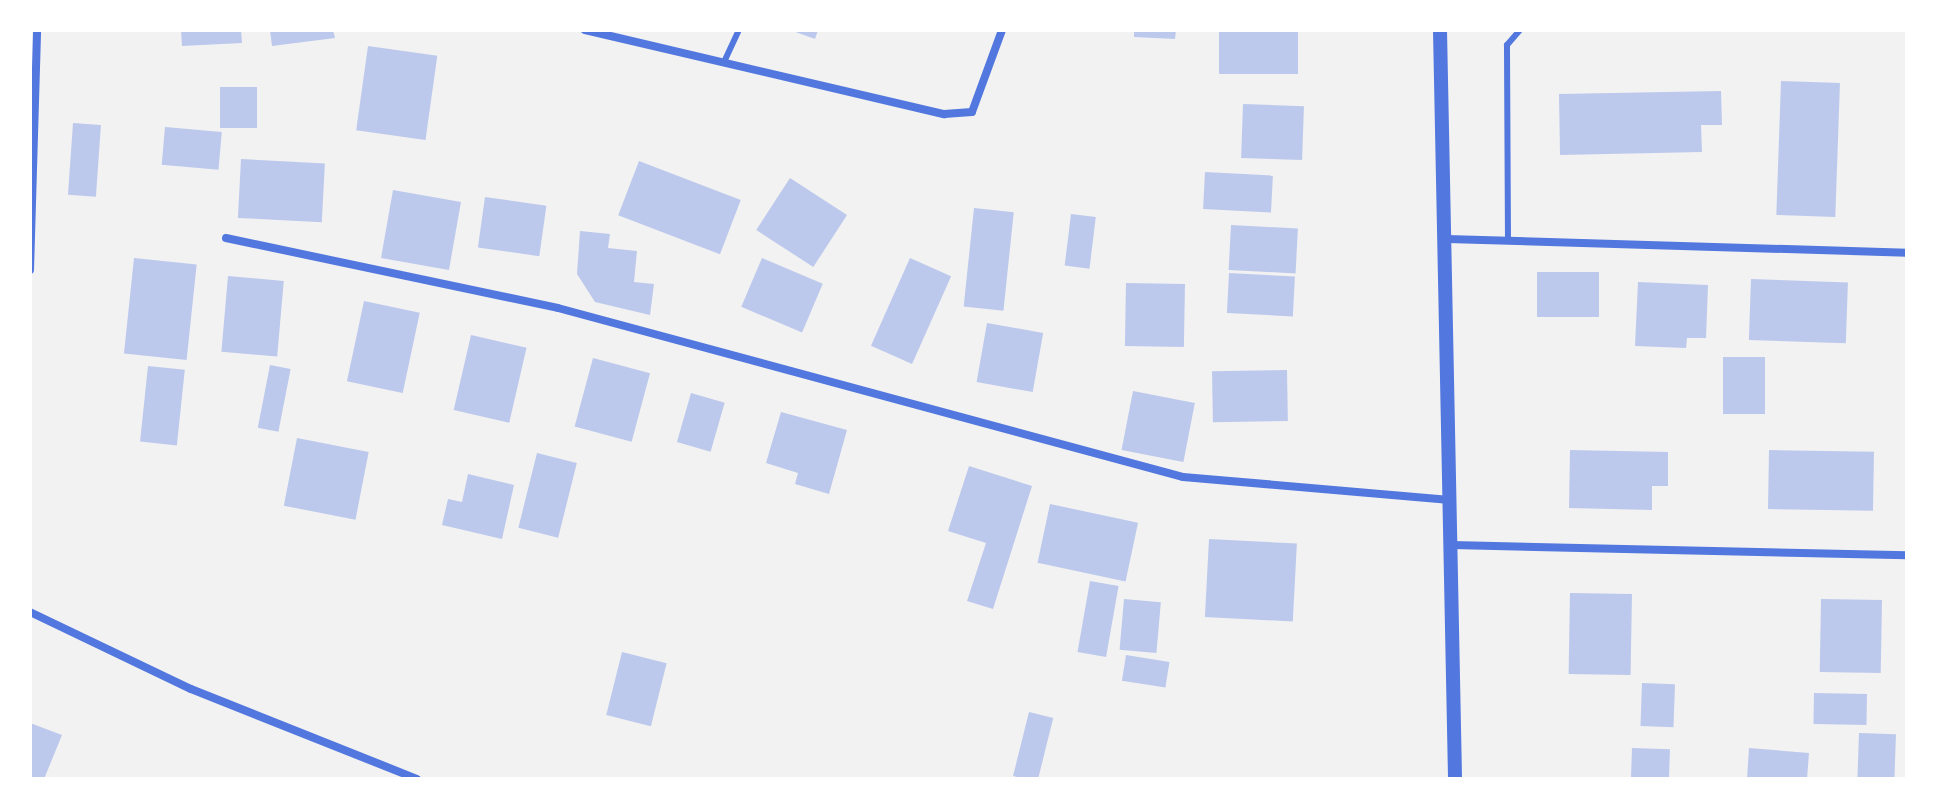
<!DOCTYPE html>
<style>
body{margin:0}
#map{position:relative;width:1937px;height:809px;overflow:hidden;background:#f2f2f2;font-family:"Sofia Sans Condensed",sans-serif}
div>[style]{position:absolute}
.building>*{inset:0;background:#bdc9ec;transform-origin:0 0}
.service>*{height:6px;margin:-3px;padding:0 3px;transform-origin:3px;border-radius:3px;background:#5277de}
.minor>*{height:8px;margin:-4px;padding:0 4px;transform-origin:4px;border-radius:4px;background:#5277de}
.tertiary>*{height:14px;margin:-7px;padding:0 7px;transform-origin:7px;border-radius:7px;background:#5277de}
span{translate:-50% -50%;white-space:nowrap;text-align:center;line-height:1.15;-webkit-text-stroke:8px #fff;paint-order:stroke}
.frame{position:absolute;inset:0;border:32px solid #fff;pointer-events:none}
</style>
<div id="map">
<div class="building">
<div style="clip-path:polygon(181px 30px,241px 30px,242px 43px,182px 46px)"></div>
<div style="clip-path:polygon(270px 30px,333px 30px,335px 38px,272px 46px)"></div>
<div style="clip-path:polygon(790px 30px,818px 30px,815px 39px)"></div>
<div style="clip-path:polygon(1134px 30px,1176px 30px,1175px 39px,1134px 37px)"></div>
<div style="left:1219px;top:30px;width:79px;height:44px"></div>
<div style="left:368px;top:46px;width:70px;height:85px;rotate:8deg"></div>
<div style="left:1781px;top:81px;width:59px;height:134px;rotate:2deg"></div>
<div style="left:220px;top:87px;width:37px;height:41px"></div>
<div style="clip-path:polygon(1721px 91px,1722px 125px,1701px 125px,1702px 152px,1560px 155px,1559px 94px)"></div>
<div style="left:1243px;top:104px;width:61px;height:54px;rotate:2deg"></div>
<div style="left:73px;top:123px;width:28px;height:72px;rotate:4deg"></div>
<div style="left:165px;top:127px;width:57px;height:38px;rotate:5deg"></div>
<div style="left:241px;top:159px;width:84px;height:59px;rotate:3deg"></div>
<div style="left:639px;top:161px;width:109px;height:58px;rotate:21deg"></div>
<div style="left:1205px;top:172px;width:68px;height:37px;rotate:3deg"></div>
<div style="left:790px;top:178px;width:68px;height:62px;rotate:33deg"></div>
<div style="left:393px;top:190px;width:69px;height:69px;rotate:10deg"></div>
<div style="left:485px;top:197px;width:62px;height:51px;rotate:8deg"></div>
<div style="left:974px;top:208px;width:40px;height:99px;rotate:6deg"></div>
<div style="left:1071px;top:214px;width:25px;height:52px;rotate:7deg"></div>
<div style="left:1231px;top:225px;width:67px;height:45px;rotate:3deg"></div>
<div style="clip-path:polygon(580px 231px,610px 234px,608px 248px,637px 251px,634px 282px,654px 284px,650px 315px,595px 302px,577px 274px)"></div>
<div style="left:134px;top:258px;width:63px;height:96px;rotate:6deg"></div>
<div style="left:762px;top:258px;width:66px;height:53px;rotate:23deg"></div>
<div style="left:910px;top:258px;width:45px;height:96px;rotate:24deg"></div>
<div style="left:1599px;top:272px;width:45px;height:62px;rotate:90deg"></div>
<div style="left:1229px;top:273px;width:66px;height:40px;rotate:3deg"></div>
<div style="left:228px;top:276px;width:56px;height:76px;rotate:5deg"></div>
<div style="left:1751px;top:279px;width:97px;height:61px;rotate:2deg"></div>
<div style="clip-path:polygon(1638px 282px,1708px 285px,1706px 338px,1687px 338px,1686px 348px,1635px 346px)"></div>
<div style="left:1126px;top:283px;width:59px;height:63px;rotate:1deg"></div>
<div style="left:364px;top:301px;width:57px;height:82px;rotate:12deg"></div>
<div style="left:987px;top:323px;width:57px;height:60px;rotate:10deg"></div>
<div style="left:471px;top:335px;width:57px;height:77px;rotate:13deg"></div>
<div style="left:1723px;top:357px;width:42px;height:57px"></div>
<div style="left:593px;top:358px;width:59px;height:71px;rotate:15deg"></div>
<div style="left:270px;top:365px;width:21px;height:64px;rotate:11deg"></div>
<div style="left:148px;top:366px;width:37px;height:76px;rotate:6deg"></div>
<div style="left:1287px;top:370px;width:51px;height:75px;rotate:89deg"></div>
<div style="left:1133px;top:391px;width:63px;height:60px;rotate:11deg"></div>
<div style="left:691px;top:393px;width:35px;height:51px;rotate:16deg"></div>
<div style="clip-path:polygon(781px 412px,847px 430px,829px 494px,795px 484px,798px 473px,766px 463px)"></div>
<div style="left:297px;top:438px;width:73px;height:69px;rotate:11deg"></div>
<div style="clip-path:polygon(1570px 450px,1668px 452px,1668px 486px,1652px 486px,1652px 510px,1569px 508px)"></div>
<div style="left:1769px;top:450px;width:105px;height:59px;rotate:1deg"></div>
<div style="left:537px;top:453px;width:41px;height:77px;rotate:14deg"></div>
<div style="clip-path:polygon(969px 466px,1032px 486px,993px 609px,967px 601px,986px 543px,948px 531px)"></div>
<div style="clip-path:polygon(468px 474px,514px 485px,502px 539px,442px 525px,448px 499px,462px 502px)"></div>
<div style="left:1050px;top:504px;width:90px;height:60px;rotate:12deg"></div>
<div style="left:1209px;top:539px;width:88px;height:78px;rotate:3deg"></div>
<div style="left:1090px;top:581px;width:29px;height:72px;rotate:10deg"></div>
<div style="left:1570px;top:593px;width:62px;height:81px;rotate:1deg"></div>
<div style="left:1124px;top:599px;width:37px;height:51px;rotate:5deg"></div>
<div style="left:1821px;top:599px;width:61px;height:73px;rotate:1deg"></div>
<div style="left:622px;top:652px;width:46px;height:65px;rotate:14deg"></div>
<div style="left:1126px;top:655px;width:44px;height:26px;rotate:9deg"></div>
<div style="left:1642px;top:683px;width:33px;height:43px;rotate:2deg"></div>
<div style="left:1814px;top:693px;width:53px;height:31px;rotate:1deg"></div>
<div style="left:1029px;top:712px;width:25px;height:66px;rotate:14deg"></div>
<div style="clip-path:polygon(30px 723px,62px 735px,44px 779px,30px 779px)"></div>
<div style="left:1859px;top:733px;width:37px;height:46px;rotate:2deg"></div>
<div style="left:1632px;top:748px;width:38px;height:31px;rotate:2deg"></div>
<div style="clip-path:polygon(1749px 748px,1809px 753px,1807px 779px,1747px 779px)"></div>
</div>
<div class="service">
<div style="left:724px;top:62px;width:35px;rotate:-65deg"></div>
<div style="left:1508px;top:241px;width:196px;rotate:-90.3deg"></div>
<div style="left:1507px;top:45px;width:20px;rotate:-49deg"></div>
</div>
<div class="minor">
<div style="left:585px;top:30px;width:369px;rotate:13.2deg"></div>
<div style="left:944px;top:114px;width:28px;rotate:-4deg"></div>
<div style="left:972px;top:112px;width:87px;rotate:-69.9deg"></div>
<div style="left:226px;top:238px;width:339px;rotate:11.9deg"></div>
<div style="left:558px;top:308px;width:647px;rotate:15.13deg"></div>
<div style="left:1183px;top:477px;width:268px;rotate:4.9deg"></div>
<div style="left:1447px;top:239px;width:460px;rotate:1.7deg"></div>
<div style="left:30px;top:270px;width:240px;rotate:-88.3deg"></div>
<div style="left:1452px;top:545px;width:455px;rotate:1.3deg"></div>
<div style="left:30px;top:612px;width:178px;rotate:25.6deg"></div>
<div style="left:191px;top:689px;width:243px;rotate:21.7deg"></div>
</div>
<div class="tertiary">
<div style="left:1440px;top:30px;width:749px;rotate:88.85deg"></div>
</div>
<div class="frame"></div>
</div>
